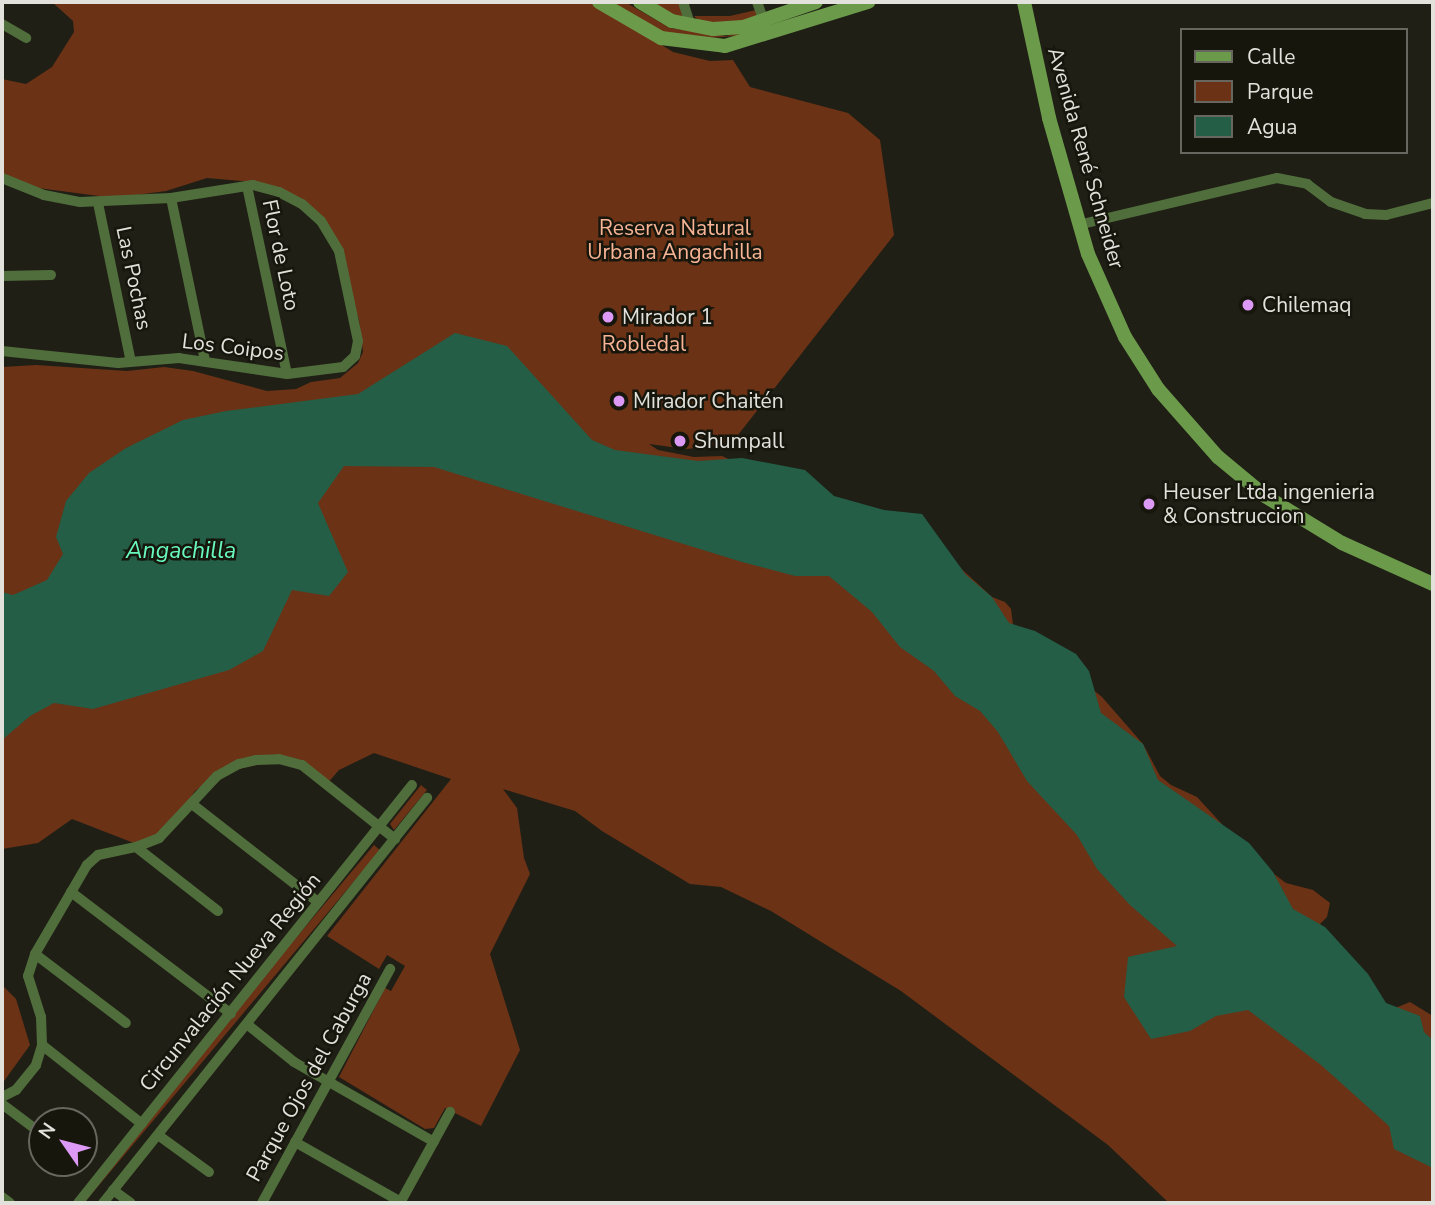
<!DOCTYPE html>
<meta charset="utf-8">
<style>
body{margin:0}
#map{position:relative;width:1435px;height:1205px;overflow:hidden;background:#201f16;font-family:"Nunito Sans",sans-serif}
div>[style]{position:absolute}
.green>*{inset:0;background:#6b3215;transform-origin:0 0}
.water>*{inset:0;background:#245e46}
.street>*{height:10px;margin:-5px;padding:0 5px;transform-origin:5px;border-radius:5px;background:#506e3c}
.secondary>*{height:14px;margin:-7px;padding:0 7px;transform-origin:7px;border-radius:7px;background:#6b9b4a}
.dots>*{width:19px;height:19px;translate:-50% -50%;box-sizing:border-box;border:4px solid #16160d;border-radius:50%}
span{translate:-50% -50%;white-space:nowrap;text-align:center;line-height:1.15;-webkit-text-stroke:5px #16160d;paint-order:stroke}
.street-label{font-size:21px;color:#e2e1db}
.park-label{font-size:21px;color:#f8b495}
.poi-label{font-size:21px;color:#e2e1db}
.left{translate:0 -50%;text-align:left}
.water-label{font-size:23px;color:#68f9be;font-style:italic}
.frame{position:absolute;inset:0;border:4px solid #e2e1db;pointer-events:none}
.legend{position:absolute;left:1180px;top:28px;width:228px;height:126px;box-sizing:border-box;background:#16160d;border:2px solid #68675f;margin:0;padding:9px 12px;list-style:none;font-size:21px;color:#e2e1db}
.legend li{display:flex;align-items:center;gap:14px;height:35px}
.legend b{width:35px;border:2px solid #68675f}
.north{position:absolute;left:28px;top:1107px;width:70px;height:70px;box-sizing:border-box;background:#16160d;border:2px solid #68675f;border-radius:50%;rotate:305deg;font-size:19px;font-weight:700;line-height:28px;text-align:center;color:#e2e1db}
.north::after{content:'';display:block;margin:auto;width:24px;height:32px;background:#dc99f5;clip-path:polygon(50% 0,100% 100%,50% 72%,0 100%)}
</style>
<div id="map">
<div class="green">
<div style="clip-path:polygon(52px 2px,592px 2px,673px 52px,710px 61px,733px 60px,750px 87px,848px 113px,880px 140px,894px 235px,731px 444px,686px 449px,649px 444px,658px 450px,694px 457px,722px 456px,954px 562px,992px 597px,1005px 602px,1011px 609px,1013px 625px,1102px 697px,1143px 744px,1160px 776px,1171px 785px,1197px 797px,1253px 858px,1286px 883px,1313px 890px,1330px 903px,1327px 917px,1312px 932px,1388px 1011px,1410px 1002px,1433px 1016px,1433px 1203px,1169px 1203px,1108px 1145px,901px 991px,771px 911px,721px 887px,690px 884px,602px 831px,575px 811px,503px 789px,517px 808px,524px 858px,530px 874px,490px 954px,520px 1050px,481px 1126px,445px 1108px,434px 1128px,425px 1129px,339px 1077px,385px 988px,391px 991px,405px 966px,387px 955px,379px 969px,327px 936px,451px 779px,374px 753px,339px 770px,326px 785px,302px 768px,273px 761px,217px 774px,195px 791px,172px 825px,139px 845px,72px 819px,38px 843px,2px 849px,2px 367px,36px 365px,127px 371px,164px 367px,193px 371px,267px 391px,296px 389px,311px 382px,340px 378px,358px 363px,363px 352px,359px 320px,332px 240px,305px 209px,253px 182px,207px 178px,166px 191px,114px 198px,38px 188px,2px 173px,2px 79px,26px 84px,52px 67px,74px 32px,73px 21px)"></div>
<div style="clip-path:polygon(610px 2px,625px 2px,670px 28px,726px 36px,746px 31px,747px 35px,698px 39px,664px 32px)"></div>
<div style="clip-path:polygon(651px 2px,681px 2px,686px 13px,681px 18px)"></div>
<div style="clip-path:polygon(756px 10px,757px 15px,750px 22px,702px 24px,694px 16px,730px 16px)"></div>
<div style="clip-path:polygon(421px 785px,427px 790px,394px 830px,390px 824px)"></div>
<div style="left:374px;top:845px;width:8px;height:459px;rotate:40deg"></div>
<div style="clip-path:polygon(2px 985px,16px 999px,30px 1045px,2px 1084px)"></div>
</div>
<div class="water">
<div style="clip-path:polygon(455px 333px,507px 346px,592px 440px,615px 450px,698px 461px,742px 458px,805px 470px,834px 496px,884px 510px,922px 514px,966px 575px,992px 597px,1009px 623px,1035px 631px,1076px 654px,1089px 671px,1101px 713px,1143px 744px,1158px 780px,1249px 843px,1273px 872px,1293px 909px,1325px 927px,1368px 974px,1386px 1003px,1420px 1016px,1424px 1032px,1433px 1040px,1433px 1168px,1394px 1149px,1389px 1126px,1321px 1065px,1248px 1010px,1216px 1016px,1190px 1031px,1151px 1039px,1124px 997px,1128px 957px,1177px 946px,1130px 905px,1097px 869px,1077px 835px,1027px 781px,998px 732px,980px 711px,955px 696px,934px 671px,900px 647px,872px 612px,829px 576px,795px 576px,742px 562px,434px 467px,344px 466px,318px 503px,348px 572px,329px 596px,292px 590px,263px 651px,229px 670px,93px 709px,54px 703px,30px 716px,2px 740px,2px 592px,13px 595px,47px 580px,63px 554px,56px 537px,66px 501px,89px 473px,126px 448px,183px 420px,226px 411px,358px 394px)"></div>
</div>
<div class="street">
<div style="left:683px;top:2px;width:25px;rotate:72deg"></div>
<div style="left:757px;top:2px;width:23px;rotate:70deg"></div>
<div style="left:2px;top:24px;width:28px;rotate:30deg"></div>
<div style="left:2px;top:178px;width:45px;rotate:22deg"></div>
<div style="left:44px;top:195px;width:37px;rotate:11deg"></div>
<div style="left:80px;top:202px;width:91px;rotate:-2.5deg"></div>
<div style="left:171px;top:198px;width:83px;rotate:-9deg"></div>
<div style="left:253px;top:185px;width:27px;rotate:15deg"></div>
<div style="left:279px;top:192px;width:26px;rotate:28deg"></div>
<div style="left:302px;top:204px;width:25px;rotate:42deg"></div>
<div style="left:321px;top:221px;width:35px;rotate:59deg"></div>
<div style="left:339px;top:251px;width:92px;rotate:78.1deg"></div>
<div style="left:358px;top:341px;width:15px;rotate:101deg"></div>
<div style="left:355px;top:356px;width:16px;rotate:137deg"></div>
<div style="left:343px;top:367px;width:56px;rotate:172.9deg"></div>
<div style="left:287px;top:374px;width:109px;rotate:-171.6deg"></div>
<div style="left:179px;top:358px;width:61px;rotate:175.3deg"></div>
<div style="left:118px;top:363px;width:117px;rotate:-174.1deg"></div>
<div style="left:247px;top:186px;width:192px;rotate:78deg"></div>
<div style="left:171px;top:198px;width:167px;rotate:78.2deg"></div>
<div style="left:98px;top:203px;width:162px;rotate:78.3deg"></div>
<div style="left:1078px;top:225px;width:204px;rotate:-13.3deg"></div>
<div style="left:1277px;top:178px;width:31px;rotate:11deg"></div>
<div style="left:1307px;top:184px;width:30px;rotate:37deg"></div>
<div style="left:1331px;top:202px;width:36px;rotate:19deg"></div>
<div style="left:1365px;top:214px;width:21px;rotate:3deg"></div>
<div style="left:1386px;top:215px;width:49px;rotate:-14.3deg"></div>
<div style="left:2px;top:276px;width:49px;rotate:-1.2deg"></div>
<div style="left:192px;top:804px;width:160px;rotate:37.9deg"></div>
<div style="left:136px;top:847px;width:104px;rotate:38deg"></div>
<div style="left:71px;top:892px;width:201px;rotate:37.3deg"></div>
<div style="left:35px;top:954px;width:114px;rotate:37.2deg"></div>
<div style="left:248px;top:1025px;width:59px;rotate:38.8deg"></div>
<div style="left:294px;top:1062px;width:161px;rotate:29.7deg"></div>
<div style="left:42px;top:1045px;width:127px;rotate:38.3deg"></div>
<div style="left:2px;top:1097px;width:16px;rotate:-27deg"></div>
<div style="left:16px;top:1090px;width:32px;rotate:-51deg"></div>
<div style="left:36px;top:1065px;width:21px;rotate:-73deg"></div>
<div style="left:42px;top:1045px;width:28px;rotate:-92deg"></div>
<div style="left:41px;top:1017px;width:43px;rotate:-107.6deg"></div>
<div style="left:28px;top:976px;width:23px;rotate:-72deg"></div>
<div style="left:35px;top:954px;width:103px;rotate:-59.7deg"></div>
<div style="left:87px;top:865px;width:15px;rotate:-42deg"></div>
<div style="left:98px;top:855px;width:39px;rotate:-12deg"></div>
<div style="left:136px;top:847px;width:25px;rotate:-21deg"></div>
<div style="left:159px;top:838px;width:85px;rotate:-46.9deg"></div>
<div style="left:217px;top:776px;width:25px;rotate:-29deg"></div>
<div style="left:239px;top:764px;width:17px;rotate:-13deg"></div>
<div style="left:256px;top:760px;width:23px;rotate:-2deg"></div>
<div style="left:279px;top:759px;width:24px;rotate:15deg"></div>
<div style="left:302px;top:765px;width:119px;rotate:38.5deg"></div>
<div style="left:2px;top:1104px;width:50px;rotate:36.9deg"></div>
<div style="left:158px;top:1135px;width:63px;rotate:36deg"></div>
<div style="left:295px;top:1142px;width:122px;rotate:29.5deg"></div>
<div style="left:113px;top:1190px;width:22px;rotate:36deg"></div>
<div style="left:2px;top:1197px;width:10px;rotate:37deg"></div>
<div style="left:78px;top:1203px;width:535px;rotate:-51.37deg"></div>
<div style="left:103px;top:1203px;width:519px;rotate:-51.34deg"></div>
<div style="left:262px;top:1203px;width:267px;rotate:-61.3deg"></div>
<div style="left:400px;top:1203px;width:104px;rotate:-61.2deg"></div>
</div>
<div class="secondary">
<div style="left:599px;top:2px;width:72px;rotate:30.1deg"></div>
<div style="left:661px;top:38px;width:64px;rotate:7.1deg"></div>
<div style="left:725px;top:46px;width:150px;rotate:-17.1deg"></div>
<div style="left:640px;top:2px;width:37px;rotate:31deg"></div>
<div style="left:672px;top:21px;width:42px;rotate:11deg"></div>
<div style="left:713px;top:29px;width:30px;rotate:-4deg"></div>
<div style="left:743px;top:27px;width:77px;rotate:-18.9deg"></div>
<div style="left:1024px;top:2px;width:119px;rotate:77.8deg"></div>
<div style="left:1049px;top:118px;width:141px;rotate:74deg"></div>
<div style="left:1088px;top:254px;width:91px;rotate:66deg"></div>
<div style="left:1125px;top:337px;width:62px;rotate:57.6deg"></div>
<div style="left:1158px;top:389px;width:91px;rotate:48.6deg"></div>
<div style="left:1218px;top:457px;width:61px;rotate:39.7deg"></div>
<div style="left:1265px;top:496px;width:90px;rotate:31.4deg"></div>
<div style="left:1342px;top:543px;width:100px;rotate:24.3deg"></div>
</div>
<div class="dots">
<div style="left:1248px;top:305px;background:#dc99f5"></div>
<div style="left:608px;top:317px;background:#dc99f5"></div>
<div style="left:619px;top:401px;background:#dc99f5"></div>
<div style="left:680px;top:441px;background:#dc99f5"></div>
<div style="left:1149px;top:504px;background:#dc99f5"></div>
</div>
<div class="street-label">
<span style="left:1086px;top:158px;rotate:74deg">Avenida René Schneider</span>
<span style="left:281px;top:255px;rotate:78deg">Flor de Loto</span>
<span style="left:134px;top:278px;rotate:78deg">Las Pochas</span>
<span style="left:233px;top:347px;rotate:7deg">Los Coipos</span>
<span style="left:230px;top:982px;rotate:-51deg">Circunvalación Nueva Región</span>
<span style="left:309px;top:1077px;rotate:-61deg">Parque Ojos del Caburga</span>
</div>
<div class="park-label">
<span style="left:675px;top:240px">Reserva Natural<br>Urbana Angachilla</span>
<span style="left:644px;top:344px">Robledal</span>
</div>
<div class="poi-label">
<span class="left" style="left:1262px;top:305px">Chilemaq</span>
<span class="left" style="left:622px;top:317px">Mirador 1</span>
<span class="left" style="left:633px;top:401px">Mirador Chaitén</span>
<span class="left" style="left:694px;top:441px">Shumpall</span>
<span class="left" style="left:1163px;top:504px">Heuser Ltda ingenieria<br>&amp; Construccion</span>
</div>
<div class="water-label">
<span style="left:181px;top:551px">Angachilla</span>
</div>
<div class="frame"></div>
<ul class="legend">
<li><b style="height:9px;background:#6b9b4a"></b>Calle</li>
<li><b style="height:19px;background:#6b3215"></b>Parque</li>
<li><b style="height:19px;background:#245e46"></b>Agua</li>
</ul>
<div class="north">N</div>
</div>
